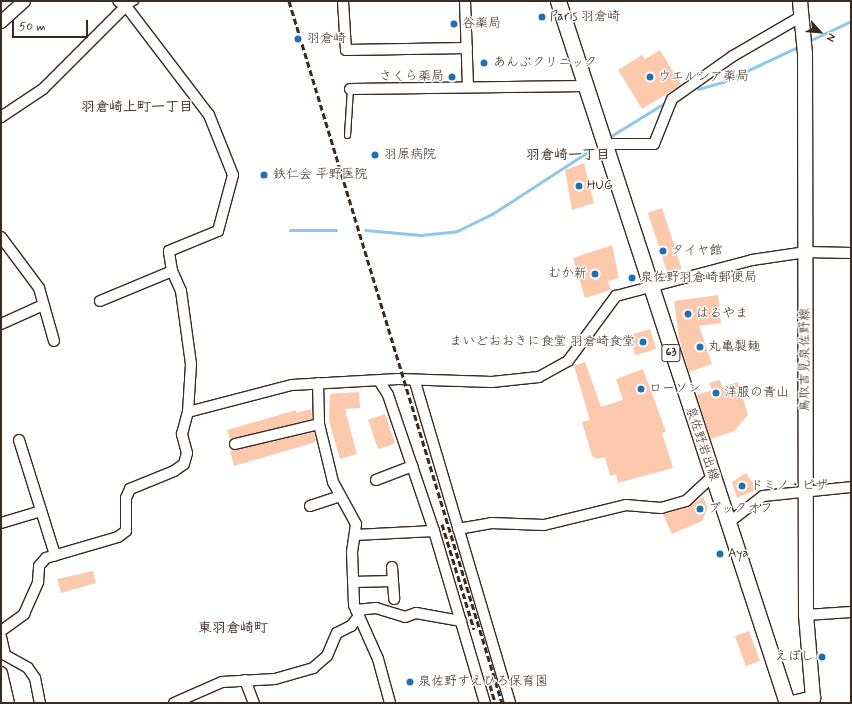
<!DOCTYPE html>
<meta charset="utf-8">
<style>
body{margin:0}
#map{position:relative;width:852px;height:704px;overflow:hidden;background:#fff;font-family:Mynerve,"Klee One",sans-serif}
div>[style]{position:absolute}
.stream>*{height:3px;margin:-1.5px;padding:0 1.5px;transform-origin:1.5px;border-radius:1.5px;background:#8dc7ec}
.building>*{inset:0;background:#fcc9ad;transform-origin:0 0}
.roads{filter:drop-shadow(1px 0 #3b2a1e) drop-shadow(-1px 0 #3b2a1e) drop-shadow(0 1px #3b2a1e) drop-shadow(0 -1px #3b2a1e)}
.service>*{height:5px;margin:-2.5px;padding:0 2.5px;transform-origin:2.5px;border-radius:2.5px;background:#fff}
.minor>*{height:10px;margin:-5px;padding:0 5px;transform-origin:5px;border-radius:5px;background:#fff}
.tertiary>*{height:12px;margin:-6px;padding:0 6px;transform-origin:6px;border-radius:6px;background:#fff}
.secondary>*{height:14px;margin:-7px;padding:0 7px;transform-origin:7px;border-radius:7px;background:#fff}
.primary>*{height:15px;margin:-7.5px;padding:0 7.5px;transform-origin:7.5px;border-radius:7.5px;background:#fff}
.rail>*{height:3px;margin-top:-1.5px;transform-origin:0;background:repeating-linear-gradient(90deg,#3b2a1e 0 6px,transparent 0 9px)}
.dots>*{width:11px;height:11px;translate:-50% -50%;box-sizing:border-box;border:2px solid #fff;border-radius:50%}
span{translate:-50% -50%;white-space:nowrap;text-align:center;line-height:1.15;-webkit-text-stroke:3px #fff;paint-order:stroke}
.shield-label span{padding:1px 3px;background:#fff;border:1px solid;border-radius:3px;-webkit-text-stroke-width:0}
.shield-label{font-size:12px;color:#3b2a1e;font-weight:700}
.poi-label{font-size:13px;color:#3b2a1e}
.left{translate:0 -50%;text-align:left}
.right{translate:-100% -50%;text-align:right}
.street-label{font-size:13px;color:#3b2a1e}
.neighbourhood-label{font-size:14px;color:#3b2a1e;font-weight:700}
.frame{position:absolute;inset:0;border:2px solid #3b2a1e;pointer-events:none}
.north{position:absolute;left:800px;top:12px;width:40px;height:40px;-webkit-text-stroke:3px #fff;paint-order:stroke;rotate:117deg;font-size:11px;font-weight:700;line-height:16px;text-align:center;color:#3b2a1e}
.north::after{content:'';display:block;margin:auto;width:14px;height:18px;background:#3b2a1e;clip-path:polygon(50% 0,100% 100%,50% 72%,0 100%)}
.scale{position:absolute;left:12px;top:20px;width:76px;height:18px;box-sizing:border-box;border:2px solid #3b2a1e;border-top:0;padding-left:5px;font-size:12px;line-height:14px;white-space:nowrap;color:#3b2a1e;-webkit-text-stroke:3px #fff;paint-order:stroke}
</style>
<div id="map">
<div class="stream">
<div style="left:811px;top:40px;width:44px;rotate:-25.4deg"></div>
<div style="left:698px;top:89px;width:26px;rotate:-16deg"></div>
<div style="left:723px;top:82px;width:85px;rotate:-25.1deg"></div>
<div style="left:611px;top:136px;width:61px;rotate:-31.6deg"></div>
<div style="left:290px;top:230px;width:46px"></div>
<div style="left:365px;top:230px;width:56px;rotate:5.1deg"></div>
<div style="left:421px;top:235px;width:36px;rotate:-6deg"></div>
<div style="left:457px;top:231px;width:39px;rotate:-26deg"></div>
<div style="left:492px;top:214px;width:119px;rotate:-33deg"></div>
</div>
<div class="building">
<div style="clip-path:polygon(660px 50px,681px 85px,642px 109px,618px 70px,642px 55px,645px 59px)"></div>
<div style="clip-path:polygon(584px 163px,594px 203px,572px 210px,565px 170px)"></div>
<div style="left:662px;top:208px;width:64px;height:15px;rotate:72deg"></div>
<div style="clip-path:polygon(612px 245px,619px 278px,608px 281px,611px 290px,585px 298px,573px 258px)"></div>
<div style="clip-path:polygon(718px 295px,721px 323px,699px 326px,712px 364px,689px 372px,679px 338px,674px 301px)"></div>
<div style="left:650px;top:329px;width:21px;height:22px;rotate:73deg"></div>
<div style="clip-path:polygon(585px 362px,601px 407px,623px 400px,616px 379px,643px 369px,666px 432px,662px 433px,673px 468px,618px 483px,616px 474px,610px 476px,605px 457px,597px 459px,592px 456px,582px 422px,590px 420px,574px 366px)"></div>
<div style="clip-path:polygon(720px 380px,722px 387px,738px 382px,748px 415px,734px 431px,711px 439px,696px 395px,712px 390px,709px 383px)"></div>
<div style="clip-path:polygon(359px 392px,360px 408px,345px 409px,357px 454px,340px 459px,329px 421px,330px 394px)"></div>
<div style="clip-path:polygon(311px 409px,312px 419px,230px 440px,227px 430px,296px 410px,296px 413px)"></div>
<div style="left:385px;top:414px;width:31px;height:18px;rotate:71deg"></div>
<div style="clip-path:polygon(314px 432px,316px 442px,234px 466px,230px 451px)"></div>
<div style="clip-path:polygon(746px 473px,757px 489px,737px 498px,732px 482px)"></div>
<div style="clip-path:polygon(703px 497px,708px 508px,702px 521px,672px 534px,663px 514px,688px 507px)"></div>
<div style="clip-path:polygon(93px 571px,96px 583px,61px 593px,57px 579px)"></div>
<div style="left:749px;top:631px;width:32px;height:15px;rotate:70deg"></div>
</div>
<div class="roads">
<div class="service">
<div style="left:126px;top:6px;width:10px;rotate:-29deg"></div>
<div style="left:347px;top:135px;width:46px;rotate:-86.3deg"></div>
</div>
<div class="minor">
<div style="left:343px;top:1px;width:49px;rotate:86.5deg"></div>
<div style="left:346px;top:50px;width:121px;rotate:-0.9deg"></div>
<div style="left:465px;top:1px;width:86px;rotate:88deg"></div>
<div style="left:350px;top:89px;width:236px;rotate:-0.7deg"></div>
<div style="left:1px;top:117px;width:50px;rotate:-33.7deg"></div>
<div style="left:43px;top:89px;width:117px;rotate:-45deg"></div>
<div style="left:605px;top:144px;width:49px"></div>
<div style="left:654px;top:144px;width:48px;rotate:-68.2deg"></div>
<div style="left:672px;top:99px;width:75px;rotate:-35.2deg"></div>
<div style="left:733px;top:56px;width:80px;rotate:-30.1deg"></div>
<div style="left:1px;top:237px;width:64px;rotate:53.3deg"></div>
<div style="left:39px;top:288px;width:55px;rotate:74.2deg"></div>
<div style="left:100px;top:301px;width:78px;rotate:-22.6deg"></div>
<div style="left:1px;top:324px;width:46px;rotate:-24.3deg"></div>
<div style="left:380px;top:382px;width:15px;rotate:58deg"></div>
<div style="left:388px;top:395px;width:144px;rotate:71.3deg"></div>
<div style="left:434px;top:531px;width:179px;rotate:73.5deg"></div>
<div style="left:415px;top:382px;width:335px;rotate:73.5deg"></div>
<div style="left:318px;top:383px;width:41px;rotate:88.6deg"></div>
<div style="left:319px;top:424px;width:60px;rotate:76.4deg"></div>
<div style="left:333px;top:482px;width:48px;rotate:61.3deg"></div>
<div style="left:356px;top:524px;width:28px;rotate:98deg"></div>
<div style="left:352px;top:552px;width:53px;rotate:87.8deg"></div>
<div style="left:354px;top:605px;width:59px;rotate:66deg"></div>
<div style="left:378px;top:659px;width:46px;rotate:74.7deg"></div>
<div style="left:188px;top:412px;width:107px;rotate:-14.6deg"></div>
<div style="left:292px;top:385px;width:106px;rotate:-3.2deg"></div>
<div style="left:398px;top:379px;width:94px;rotate:1.8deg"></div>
<div style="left:492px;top:382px;width:47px;rotate:-6.1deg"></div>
<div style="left:539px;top:377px;width:33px;rotate:-29deg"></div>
<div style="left:568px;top:361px;width:81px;rotate:-53.6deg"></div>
<div style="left:616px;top:296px;width:141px;rotate:-14.8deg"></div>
<div style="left:752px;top:260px;width:55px;rotate:-8.4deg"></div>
<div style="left:806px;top:252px;width:45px;rotate:1.3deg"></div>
<div style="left:19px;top:440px;width:121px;rotate:72.6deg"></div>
<div style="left:235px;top:444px;width:86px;rotate:-13.4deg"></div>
<div style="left:376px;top:480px;width:39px;rotate:-21deg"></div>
<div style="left:310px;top:506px;width:32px;rotate:-18deg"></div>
<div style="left:1px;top:523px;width:42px;rotate:-16.7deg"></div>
<div style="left:728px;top:523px;width:44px;rotate:-37.6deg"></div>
<div style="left:763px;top:496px;width:88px;rotate:-5.8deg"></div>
<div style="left:458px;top:529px;width:34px;rotate:-10deg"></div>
<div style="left:491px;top:523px;width:53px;rotate:2.2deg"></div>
<div style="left:544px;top:525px;width:84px;rotate:-13.7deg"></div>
<div style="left:626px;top:505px;width:35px;rotate:5deg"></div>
<div style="left:661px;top:508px;width:26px;rotate:-16deg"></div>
<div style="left:686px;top:501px;width:35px;rotate:-43deg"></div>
<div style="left:355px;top:535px;width:79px;rotate:-2.9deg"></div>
<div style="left:392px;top:567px;width:32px;rotate:86deg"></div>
<div style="left:353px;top:582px;width:40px;rotate:-1.4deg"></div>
<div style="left:356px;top:610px;width:20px;rotate:-6deg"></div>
<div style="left:376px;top:608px;width:30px;rotate:17deg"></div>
<div style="left:405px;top:617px;width:12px;rotate:-20deg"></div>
<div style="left:416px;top:613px;width:46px;rotate:10.1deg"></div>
<div style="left:806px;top:615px;width:45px;rotate:-3.8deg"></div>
<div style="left:1px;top:631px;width:29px;rotate:-36deg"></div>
<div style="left:24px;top:614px;width:35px;rotate:-66deg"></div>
<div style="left:38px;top:582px;width:16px;rotate:-86deg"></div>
<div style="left:39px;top:566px;width:11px;rotate:-49deg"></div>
<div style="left:46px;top:558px;width:75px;rotate:-16.3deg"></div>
<div style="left:118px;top:537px;width:10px;rotate:-37deg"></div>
<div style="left:126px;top:531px;width:33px;rotate:-90deg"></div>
<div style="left:126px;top:498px;width:10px;rotate:-66deg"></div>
<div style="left:130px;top:489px;width:48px;rotate:-22.2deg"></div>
<div style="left:174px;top:471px;width:12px;rotate:-35deg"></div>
<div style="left:184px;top:464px;width:11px;rotate:-75deg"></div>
<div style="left:187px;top:453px;width:20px;rotate:-105deg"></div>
<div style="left:182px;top:434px;width:23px;rotate:-75deg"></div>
<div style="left:188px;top:412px;width:48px;rotate:-86.4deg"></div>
<div style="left:191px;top:364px;width:74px;rotate:-97.8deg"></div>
<div style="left:181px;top:291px;width:22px;rotate:-114deg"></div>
<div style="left:172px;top:271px;width:20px;rotate:-99deg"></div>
<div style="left:169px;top:251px;width:53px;rotate:-22.2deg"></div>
<div style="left:218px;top:231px;width:58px;rotate:-75deg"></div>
<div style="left:233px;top:175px;width:65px;rotate:-111.8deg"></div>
<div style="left:209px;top:115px;width:137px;rotate:-127.3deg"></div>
<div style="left:126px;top:6px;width:9px;rotate:-148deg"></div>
<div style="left:1px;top:637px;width:18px;rotate:77deg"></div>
<div style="left:5px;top:655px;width:26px;rotate:29deg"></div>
<div style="left:28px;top:668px;width:12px;rotate:55deg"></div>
<div style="left:35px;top:678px;width:25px;rotate:79deg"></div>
<div style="left:245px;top:680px;width:25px;rotate:69deg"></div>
<div style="left:174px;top:703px;width:52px;rotate:-23.6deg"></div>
<div style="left:222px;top:682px;width:53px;rotate:-3.2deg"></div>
<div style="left:275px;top:679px;width:40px;rotate:-16deg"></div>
<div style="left:313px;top:668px;width:18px;rotate:-41deg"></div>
<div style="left:327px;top:656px;width:25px;rotate:-67deg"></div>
<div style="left:337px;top:633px;width:16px;rotate:-27deg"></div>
<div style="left:351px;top:626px;width:13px;rotate:-51deg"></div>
</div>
<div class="tertiary">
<div style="left:1px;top:22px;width:31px;rotate:-42deg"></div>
<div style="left:1px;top:673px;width:31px;rotate:77deg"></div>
</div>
<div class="secondary">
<div style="left:792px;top:703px;width:22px;rotate:-13deg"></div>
<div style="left:813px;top:698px;width:83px;rotate:-94.8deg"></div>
<div style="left:806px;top:615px;width:561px;rotate:-90.1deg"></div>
<div style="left:805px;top:54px;width:53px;rotate:-95.4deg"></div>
</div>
<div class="primary">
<div style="left:558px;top:1px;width:738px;rotate:71.93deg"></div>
</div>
</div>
<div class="rail">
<div style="left:289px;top:1px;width:734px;rotate:73.12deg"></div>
<div style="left:442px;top:524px;width:110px;rotate:73.1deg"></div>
<div style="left:490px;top:685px;width:19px;rotate:74deg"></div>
</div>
<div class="dots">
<div style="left:542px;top:17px;background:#1f6fb2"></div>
<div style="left:454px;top:24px;background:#1f6fb2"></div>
<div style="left:298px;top:39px;background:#1f6fb2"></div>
<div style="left:484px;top:63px;background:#1f6fb2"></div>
<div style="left:452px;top:77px;background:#1f6fb2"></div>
<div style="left:650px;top:77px;background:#1f6fb2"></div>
<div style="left:375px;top:155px;background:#1f6fb2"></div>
<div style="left:264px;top:175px;background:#1f6fb2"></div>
<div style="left:579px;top:186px;background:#1f6fb2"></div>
<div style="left:663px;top:251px;background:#1f6fb2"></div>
<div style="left:595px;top:274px;background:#1f6fb2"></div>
<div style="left:632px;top:278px;background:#1f6fb2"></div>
<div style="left:688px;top:314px;background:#1f6fb2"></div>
<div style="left:643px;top:342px;background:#1f6fb2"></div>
<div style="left:700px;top:347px;background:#1f6fb2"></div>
<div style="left:641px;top:389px;background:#1f6fb2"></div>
<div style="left:716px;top:393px;background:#1f6fb2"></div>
<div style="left:742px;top:486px;background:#1f6fb2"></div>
<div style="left:700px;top:509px;background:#1f6fb2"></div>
<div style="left:720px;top:554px;background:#1f6fb2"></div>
<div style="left:822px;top:657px;background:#1f6fb2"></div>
<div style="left:410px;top:682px;background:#1f6fb2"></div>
</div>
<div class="shield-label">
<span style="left:671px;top:353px">63</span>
</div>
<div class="poi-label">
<span class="left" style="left:550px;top:17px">Paris 羽倉崎</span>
<span class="left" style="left:462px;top:24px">谷薬局</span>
<span class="left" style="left:307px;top:39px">羽倉崎</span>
<span class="left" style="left:493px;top:63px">あんぶクリニック</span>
<span class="right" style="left:444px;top:77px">さくら薬局</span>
<span class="left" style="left:658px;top:77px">ウエルシア薬局</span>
<span class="left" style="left:384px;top:155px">羽原病院</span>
<span class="left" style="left:273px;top:175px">鉄仁会 平野医院</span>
<span class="left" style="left:587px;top:186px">HUG</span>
<span class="left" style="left:671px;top:251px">タイヤ館</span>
<span class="right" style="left:587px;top:274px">むか新</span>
<span class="left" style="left:640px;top:278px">泉佐野羽倉崎郵便局</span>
<span class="left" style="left:696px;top:314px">はるやま</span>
<span class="right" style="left:635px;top:342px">まいどおおきに食堂 羽倉崎食堂</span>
<span class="left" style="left:708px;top:347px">丸亀製麺</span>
<span class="left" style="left:649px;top:389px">ローソン</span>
<span class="left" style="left:724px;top:393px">洋服の青山</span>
<span class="left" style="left:750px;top:486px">ドミノ・ピザ</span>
<span class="left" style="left:708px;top:509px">ブックオフ</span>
<span class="left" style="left:728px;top:554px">Aya</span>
<span class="right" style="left:814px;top:657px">えぼし</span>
<span class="left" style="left:418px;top:682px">泉佐野すえひろ保育園</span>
</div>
<div class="street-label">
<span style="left:806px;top:360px;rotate:-90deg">鳥取吉見泉佐野線</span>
<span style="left:701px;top:444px;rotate:71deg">泉佐野岩出線</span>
</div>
<div class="neighbourhood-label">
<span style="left:137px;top:107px">羽倉崎上町一丁目</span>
<span style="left:568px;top:155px">羽倉崎一丁目</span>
<span style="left:233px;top:628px">東羽倉崎町</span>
</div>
<div class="frame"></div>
<div class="north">N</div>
<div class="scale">50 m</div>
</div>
